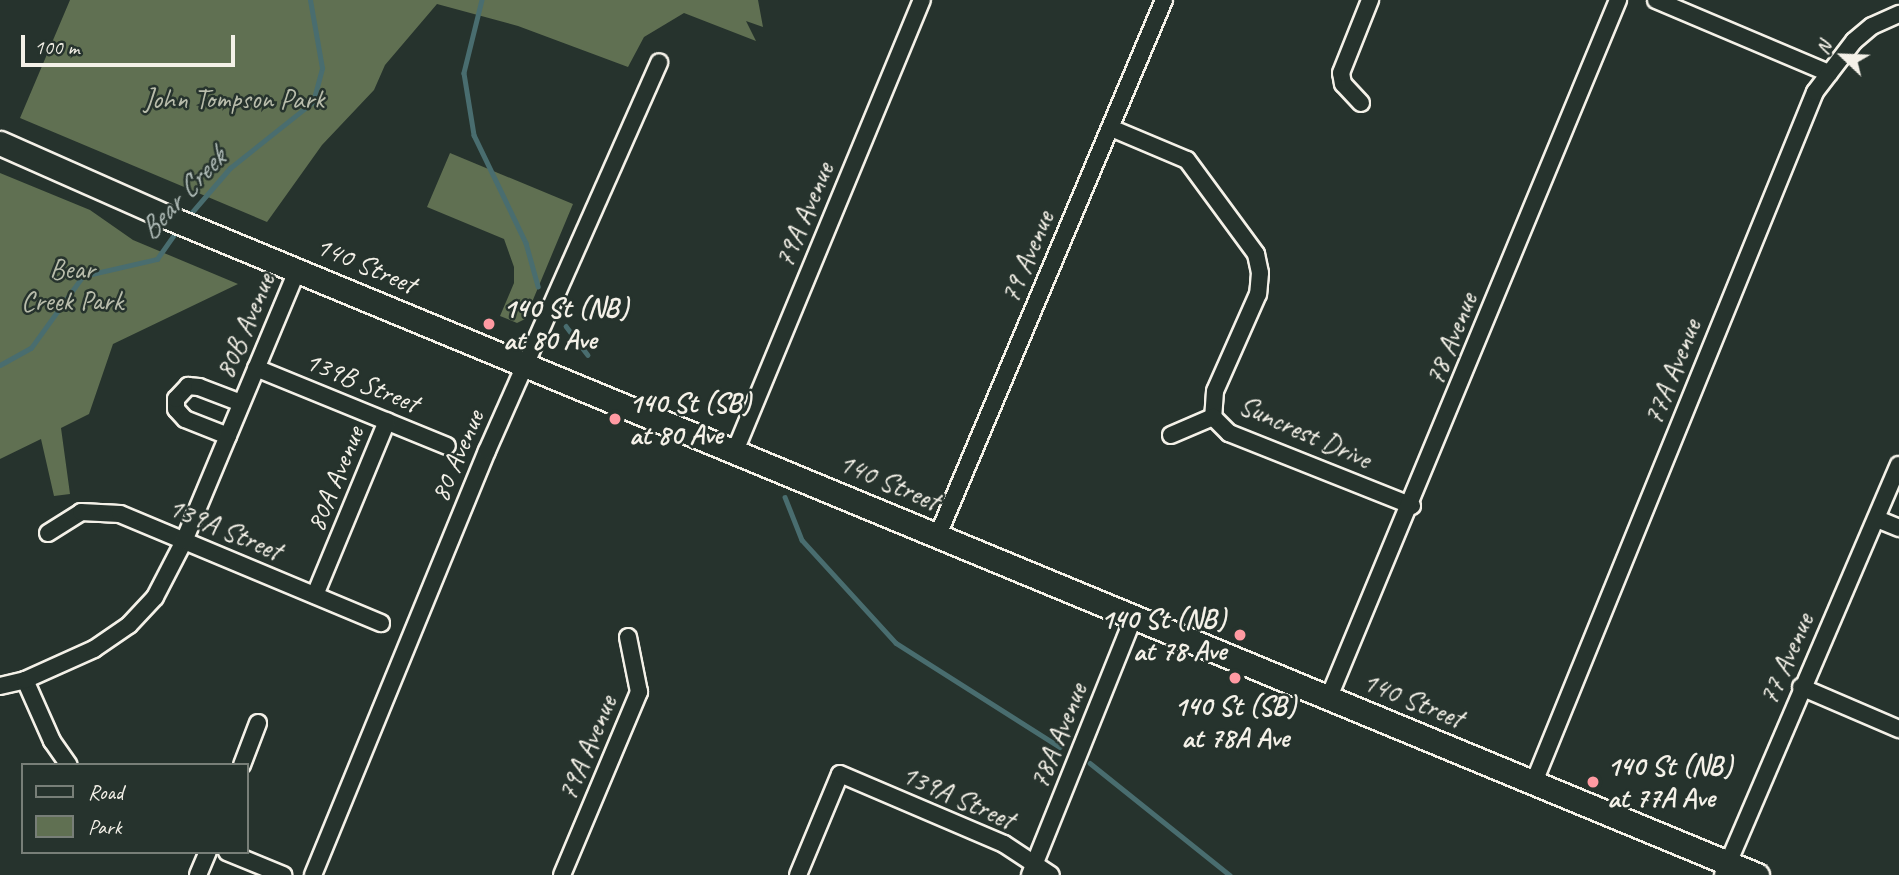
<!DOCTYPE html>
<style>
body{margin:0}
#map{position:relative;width:1899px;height:875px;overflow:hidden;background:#26332d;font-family:Caveat,sans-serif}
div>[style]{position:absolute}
.green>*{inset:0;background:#607052}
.stream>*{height:4.5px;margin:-2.25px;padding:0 2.25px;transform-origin:2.25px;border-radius:2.25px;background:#496d6f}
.roads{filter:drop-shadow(2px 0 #f4f1e8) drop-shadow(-2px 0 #f4f1e8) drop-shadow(0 2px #f4f1e8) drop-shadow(0 -2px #f4f1e8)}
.street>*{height:16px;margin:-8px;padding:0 8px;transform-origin:8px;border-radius:8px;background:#26332d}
.secondary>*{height:23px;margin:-11.5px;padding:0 11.5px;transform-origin:11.5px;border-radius:11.5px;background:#26332d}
.dots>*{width:19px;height:19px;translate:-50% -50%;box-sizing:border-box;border:4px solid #26332d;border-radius:50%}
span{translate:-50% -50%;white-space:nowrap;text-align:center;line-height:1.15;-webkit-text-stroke:5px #26332d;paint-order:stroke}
.park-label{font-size:28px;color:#b9bdac}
.street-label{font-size:28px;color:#f4f1e8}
.poi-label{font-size:28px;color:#f4f1e8;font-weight:700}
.left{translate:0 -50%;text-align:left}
.right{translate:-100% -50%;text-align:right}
.water-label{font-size:30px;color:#b0bcb8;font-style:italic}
.legend{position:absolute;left:21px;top:763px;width:228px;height:91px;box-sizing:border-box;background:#26332d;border:2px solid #787f78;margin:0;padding:9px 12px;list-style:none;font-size:21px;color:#f4f1e8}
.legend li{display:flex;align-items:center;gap:14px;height:35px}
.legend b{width:35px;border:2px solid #787f78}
.north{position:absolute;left:1808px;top:21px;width:70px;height:70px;-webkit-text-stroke:5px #26332d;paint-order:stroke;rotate:293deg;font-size:19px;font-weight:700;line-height:28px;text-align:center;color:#f4f1e8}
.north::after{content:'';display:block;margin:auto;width:24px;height:32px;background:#f4f1e8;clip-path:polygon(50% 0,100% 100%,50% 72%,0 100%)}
.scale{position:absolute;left:21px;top:35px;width:214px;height:32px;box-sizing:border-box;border:4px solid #f4f1e8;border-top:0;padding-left:9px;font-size:21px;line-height:24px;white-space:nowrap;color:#f4f1e8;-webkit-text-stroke:5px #26332d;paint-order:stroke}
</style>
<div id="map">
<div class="green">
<div style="clip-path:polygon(70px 0,758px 0,763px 27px,746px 21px,756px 41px,684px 13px,644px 37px,628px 67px,518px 26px,437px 4px,385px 65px,374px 90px,322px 145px,267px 222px,20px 118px)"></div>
<div style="clip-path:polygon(450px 153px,573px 204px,525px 319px,517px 323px,500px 316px,514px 283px,514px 267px,504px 239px,427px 207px)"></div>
<div style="clip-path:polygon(0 173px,90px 210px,133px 240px,238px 284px,113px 344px,89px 414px,61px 428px,70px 494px,54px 496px,41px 439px,0 459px)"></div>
</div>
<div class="stream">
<div style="left:482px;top:0;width:75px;rotate:103.9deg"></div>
<div style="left:464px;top:73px;width:63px;rotate:80.8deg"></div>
<div style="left:474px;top:135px;width:120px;rotate:64.3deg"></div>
<div style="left:526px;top:243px;width:45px;rotate:74.4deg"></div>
<div style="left:187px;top:218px;width:66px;rotate:-49.3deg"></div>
<div style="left:230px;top:168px;width:106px;rotate:-38.5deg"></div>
<div style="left:313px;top:102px;width:35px;rotate:-75deg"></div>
<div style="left:322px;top:68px;width:69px;rotate:-100deg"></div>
<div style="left:566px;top:326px;width:36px;rotate:53deg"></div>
<div style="left:0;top:365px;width:35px;rotate:-29deg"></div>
<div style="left:31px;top:348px;width:89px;rotate:-54.2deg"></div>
<div style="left:83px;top:276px;width:76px;rotate:-12.9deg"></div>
<div style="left:157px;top:259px;width:35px;rotate:-55deg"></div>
<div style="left:785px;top:497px;width:46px;rotate:68.4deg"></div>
<div style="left:802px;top:540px;width:139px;rotate:47.6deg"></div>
<div style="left:896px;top:643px;width:194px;rotate:32.4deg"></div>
<div style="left:1090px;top:763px;width:179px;rotate:38.7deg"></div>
</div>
<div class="roads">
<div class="street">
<div style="left:1656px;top:0;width:188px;rotate:22.9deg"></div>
<div style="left:1361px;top:103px;width:26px;rotate:-133deg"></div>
<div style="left:1343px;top:84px;width:11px;rotate:-100deg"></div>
<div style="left:1341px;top:73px;width:79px;rotate:-68.3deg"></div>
<div style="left:1111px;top:128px;width:82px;rotate:22.8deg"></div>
<div style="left:1187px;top:160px;width:117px;rotate:53.7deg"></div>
<div style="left:1256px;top:254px;width:19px;rotate:78deg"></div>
<div style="left:1260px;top:273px;width:21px;rotate:95deg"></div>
<div style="left:1258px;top:294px;width:106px;rotate:113.9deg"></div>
<div style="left:1215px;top:391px;width:26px;rotate:94deg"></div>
<div style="left:1213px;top:417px;width:23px;rotate:45deg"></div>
<div style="left:1229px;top:433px;width:197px;rotate:21.7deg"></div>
<div style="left:256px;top:368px;width:206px;rotate:22.2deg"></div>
<div style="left:1171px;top:435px;width:46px;rotate:-23.2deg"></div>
<div style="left:228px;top:436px;width:46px;rotate:-158.4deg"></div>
<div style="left:185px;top:419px;width:13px;rotate:-132deg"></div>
<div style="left:176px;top:409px;width:10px;rotate:-90deg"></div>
<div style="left:176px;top:399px;width:18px;rotate:-47deg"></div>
<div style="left:188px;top:386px;width:11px;rotate:5deg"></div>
<div style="left:199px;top:387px;width:45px;rotate:20.9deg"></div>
<div style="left:735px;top:451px;width:488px;rotate:-67.5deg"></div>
<div style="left:1877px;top:519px;width:24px;rotate:22deg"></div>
<div style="left:48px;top:533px;width:39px;rotate:-32deg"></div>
<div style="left:81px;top:512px;width:39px;rotate:3deg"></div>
<div style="left:120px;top:514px;width:283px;rotate:22.7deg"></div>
<div style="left:938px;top:535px;width:581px;rotate:-67.1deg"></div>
<div style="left:315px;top:595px;width:188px;rotate:-67.5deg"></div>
<div style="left:25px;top:680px;width:67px;rotate:66.1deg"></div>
<div style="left:52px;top:741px;width:29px;rotate:55deg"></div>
<div style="left:0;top:686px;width:26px;rotate:-13deg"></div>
<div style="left:25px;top:680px;width:76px;rotate:-24.2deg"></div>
<div style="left:94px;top:649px;width:42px;rotate:-34.4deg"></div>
<div style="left:129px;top:625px;width:38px;rotate:-47deg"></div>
<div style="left:155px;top:597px;width:63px;rotate:-62.6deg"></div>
<div style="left:184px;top:541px;width:295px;rotate:-67.3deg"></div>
<div style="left:1801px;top:687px;width:107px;rotate:23.2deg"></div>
<div style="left:1329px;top:697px;width:755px;rotate:-67.48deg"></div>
<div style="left:242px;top:765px;width:45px;rotate:-69.1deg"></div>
<div style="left:1534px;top:782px;width:745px;rotate:-67.84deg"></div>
<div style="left:1815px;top:92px;width:64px;rotate:-52.6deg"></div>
<div style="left:1854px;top:41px;width:23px;rotate:-40deg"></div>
<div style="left:1872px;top:26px;width:30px;rotate:-24deg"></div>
<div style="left:227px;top:852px;width:61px;rotate:22.3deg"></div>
<div style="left:198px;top:875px;width:25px;rotate:-67deg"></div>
<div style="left:313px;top:875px;width:458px;rotate:-67.7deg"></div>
<div style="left:487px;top:451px;width:425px;rotate:-66.1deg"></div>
<div style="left:562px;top:875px;width:199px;rotate:-67.2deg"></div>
<div style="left:639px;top:692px;width:56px;rotate:-101.3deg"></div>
<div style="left:798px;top:875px;width:109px;rotate:-67.4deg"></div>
<div style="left:840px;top:774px;width:178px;rotate:23.1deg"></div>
<div style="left:1004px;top:844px;width:56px;rotate:33.4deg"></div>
<div style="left:1030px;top:875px;width:279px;rotate:-68.1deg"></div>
<div style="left:1723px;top:875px;width:446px;rotate:-66.8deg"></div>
</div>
<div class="secondary">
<div style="left:0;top:143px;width:180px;rotate:23.9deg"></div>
<div style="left:165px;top:216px;width:1723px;rotate:22.49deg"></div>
</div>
</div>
<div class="dots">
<div style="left:489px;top:324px;background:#ff9aa2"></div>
<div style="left:615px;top:419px;background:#ff9aa2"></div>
<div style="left:1240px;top:635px;background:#ff9aa2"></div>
<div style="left:1235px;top:678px;background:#ff9aa2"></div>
<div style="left:1593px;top:782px;background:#ff9aa2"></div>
</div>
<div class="park-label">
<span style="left:234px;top:99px">John Tompson Park</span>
<span style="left:72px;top:285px">Bear<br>Creek Park</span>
</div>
<div class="street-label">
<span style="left:804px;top:215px;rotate:-67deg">79A Avenue</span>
<span style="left:1027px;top:257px;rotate:-67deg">79 Avenue</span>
<span style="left:366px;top:265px;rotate:23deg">140 Street</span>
<span style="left:245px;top:326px;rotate:-67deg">80B Avenue</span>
<span style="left:1451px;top:339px;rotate:-68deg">78 Avenue</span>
<span style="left:1672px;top:372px;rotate:-68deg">77A Avenue</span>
<span style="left:362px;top:382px;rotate:22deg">139B Street</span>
<span style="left:1305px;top:432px;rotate:24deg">Suncrest Drive</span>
<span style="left:457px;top:456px;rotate:-67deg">80 Avenue</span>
<span style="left:335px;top:479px;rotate:-68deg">80A Avenue</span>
<span style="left:889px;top:482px;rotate:23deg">140 Street</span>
<span style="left:225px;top:529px;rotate:23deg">139A Street</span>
<span style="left:1786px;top:659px;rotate:-66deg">77 Avenue</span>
<span style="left:1413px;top:700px;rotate:22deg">140 Street</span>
<span style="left:1058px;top:736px;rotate:-68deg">78A Avenue</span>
<span style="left:587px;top:748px;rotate:-67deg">79A Avenue</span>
<span style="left:958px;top:797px;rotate:24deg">139A Street</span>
</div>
<div class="poi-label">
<span class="left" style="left:503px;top:324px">140 St (NB)<br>at 80 Ave</span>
<span class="left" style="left:629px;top:419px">140 St (SB)<br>at 80 Ave</span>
<span class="right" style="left:1226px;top:635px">140 St (NB)<br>at 78 Ave</span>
<span style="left:1235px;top:722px">140 St (SB)<br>at 78A Ave</span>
<span class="left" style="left:1607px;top:782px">140 St (NB)<br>at 77A Ave</span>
</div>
<div class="water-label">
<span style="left:182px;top:194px;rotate:-47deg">Bear Creek</span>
</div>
<ul class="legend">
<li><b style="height:9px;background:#26332d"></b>Road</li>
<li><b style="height:19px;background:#607052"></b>Park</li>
</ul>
<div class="north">N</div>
<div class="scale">100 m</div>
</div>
